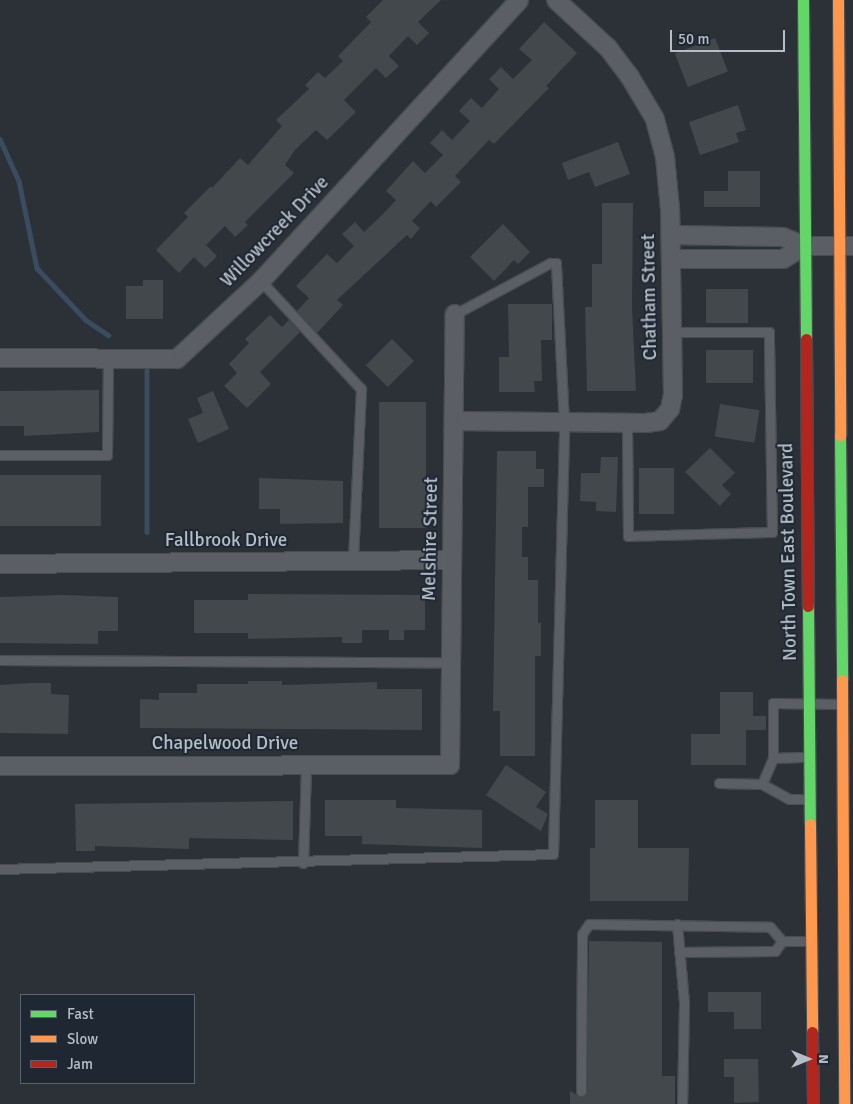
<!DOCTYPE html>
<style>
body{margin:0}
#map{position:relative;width:853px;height:1104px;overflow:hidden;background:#2b3137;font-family:Signika,sans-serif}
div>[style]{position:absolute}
.stream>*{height:4.5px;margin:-2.25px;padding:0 2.25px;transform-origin:2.25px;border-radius:2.25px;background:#3a4c60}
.building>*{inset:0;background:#43484d;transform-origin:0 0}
.roads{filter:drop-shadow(1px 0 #484d52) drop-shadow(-1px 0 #484d52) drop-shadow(0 1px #484d52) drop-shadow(0 -1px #484d52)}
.lane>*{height:9px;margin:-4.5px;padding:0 4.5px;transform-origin:4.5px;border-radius:4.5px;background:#5b5f65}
.street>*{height:18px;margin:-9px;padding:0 9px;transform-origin:9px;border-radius:9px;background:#5b5f65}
.fast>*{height:11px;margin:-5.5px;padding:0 5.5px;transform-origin:5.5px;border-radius:5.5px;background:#63d668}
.slow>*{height:11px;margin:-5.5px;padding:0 5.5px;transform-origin:5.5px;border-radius:5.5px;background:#ff974d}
.jam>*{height:11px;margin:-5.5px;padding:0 5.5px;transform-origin:5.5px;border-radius:5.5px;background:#b3261e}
span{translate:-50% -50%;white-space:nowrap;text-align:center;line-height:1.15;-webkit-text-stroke:4px #1e2732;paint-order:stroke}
.street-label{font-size:19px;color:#b5bdc8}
.legend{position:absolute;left:20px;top:994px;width:175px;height:90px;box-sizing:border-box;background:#1e2732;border:1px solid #5a636e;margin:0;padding:6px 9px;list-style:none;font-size:15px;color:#b5bdc8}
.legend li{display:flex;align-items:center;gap:10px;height:25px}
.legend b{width:25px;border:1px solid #5a636e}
.north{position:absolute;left:783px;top:1034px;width:50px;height:50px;-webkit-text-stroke:4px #1e2732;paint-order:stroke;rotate:90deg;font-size:14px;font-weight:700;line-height:20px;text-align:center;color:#b5bdc8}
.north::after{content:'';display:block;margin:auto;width:18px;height:22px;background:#b5bdc8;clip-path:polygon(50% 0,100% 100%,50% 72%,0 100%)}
.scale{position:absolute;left:670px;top:30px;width:115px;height:22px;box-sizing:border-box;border:2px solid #b5bdc8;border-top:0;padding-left:6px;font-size:15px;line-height:18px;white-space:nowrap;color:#b5bdc8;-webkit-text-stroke:4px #1e2732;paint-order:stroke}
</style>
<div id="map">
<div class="stream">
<div style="left:0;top:139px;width:46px;rotate:65.7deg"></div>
<div style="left:19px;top:181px;width:89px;rotate:78.3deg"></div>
<div style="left:37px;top:268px;width:71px;rotate:46.7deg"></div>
<div style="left:86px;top:320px;width:27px;rotate:34deg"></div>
<div style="left:147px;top:370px;width:162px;rotate:90deg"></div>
</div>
<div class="building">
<div style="clip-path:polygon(383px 0,441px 0,418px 22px,429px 33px,417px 45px,408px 36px,389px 56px,399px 66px,386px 78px,376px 68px,344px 100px,356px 112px,327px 140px,316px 130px,295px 150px,285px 165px,294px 173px,245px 222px,248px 225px,235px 237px,225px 226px,206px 245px,217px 256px,205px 268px,194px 257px,179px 273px,156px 250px,188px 217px,184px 213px,211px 186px,212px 188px,240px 158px,248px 165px,282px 126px,276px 120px,309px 89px,305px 85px,318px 72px,325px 78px,343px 61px,338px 56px,371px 22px,366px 17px)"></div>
<div style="clip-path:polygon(544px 22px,577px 53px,546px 86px,549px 88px,494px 144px,489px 140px,455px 176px,461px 182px,436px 207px,431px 201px,412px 221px,420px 228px,411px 239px,407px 235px,337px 300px,343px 305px,317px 333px,297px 311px,309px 298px,296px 286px,327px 254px,337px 263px,354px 246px,342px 234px,355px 222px,364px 232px,383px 214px,396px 200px,386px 191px,413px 161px,425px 173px,443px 155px,430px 143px,442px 130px,452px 140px,470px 121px,459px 111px,471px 98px,482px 108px,499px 89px,489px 79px,501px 67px,513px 79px,532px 60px,519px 49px)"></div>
<div style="left:715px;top:38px;width:36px;height:43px;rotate:69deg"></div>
<div style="clip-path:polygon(738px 105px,746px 130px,736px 133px,739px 142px,700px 155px,689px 122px)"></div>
<div style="clip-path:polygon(618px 142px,630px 174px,595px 187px,589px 172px,568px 180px,562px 163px)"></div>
<div style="clip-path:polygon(728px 171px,760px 171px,760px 207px,704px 207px,704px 191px,728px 191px)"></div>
<div style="clip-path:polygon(602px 203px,633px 203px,632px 307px,636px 391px,587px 391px,585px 307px,592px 307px,592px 264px,602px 264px)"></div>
<div style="clip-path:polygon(503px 224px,530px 252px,518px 264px,514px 260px,494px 281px,470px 257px)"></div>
<div style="clip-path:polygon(143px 280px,163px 280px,163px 319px,126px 319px,126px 286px,143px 286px)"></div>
<div style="left:706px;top:289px;width:42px;height:34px"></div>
<div style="clip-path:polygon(508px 304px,552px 304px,552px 340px,541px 340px,542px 381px,534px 381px,535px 392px,499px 392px,499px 357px,509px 357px)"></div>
<div style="clip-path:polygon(270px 315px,282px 327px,289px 320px,300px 332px,260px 372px,271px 384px,247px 408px,224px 386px,237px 373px,229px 364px,249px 343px,245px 339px)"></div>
<div style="left:392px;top:339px;width:31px;height:37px;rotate:45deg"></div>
<div style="left:706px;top:350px;width:47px;height:33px"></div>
<div style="clip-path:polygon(99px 390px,99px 432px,24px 436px,24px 426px,0 426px,0 391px)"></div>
<div style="clip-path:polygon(213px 391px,229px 429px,198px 443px,188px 419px,203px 413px,197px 398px)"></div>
<div style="left:379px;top:402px;width:47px;height:126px"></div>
<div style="left:720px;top:404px;width:40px;height:33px;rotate:9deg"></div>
<div style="clip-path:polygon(710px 448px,735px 473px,722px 485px,731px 494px,720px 506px,685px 472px)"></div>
<div style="clip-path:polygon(497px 451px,536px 451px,536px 469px,544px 469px,544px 487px,528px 487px,528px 527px,522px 527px,522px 557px,528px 557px,528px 580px,538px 580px,538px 623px,541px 623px,541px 656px,535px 656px,535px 756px,500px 756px,500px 711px,493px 711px)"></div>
<div style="clip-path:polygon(601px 457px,618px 457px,616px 512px,596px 511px,596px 502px,580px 501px,581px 473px,600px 473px)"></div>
<div style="left:639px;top:468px;width:35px;height:46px"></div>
<div style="left:101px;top:475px;width:51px;height:101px;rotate:90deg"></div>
<div style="clip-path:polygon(259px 478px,343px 481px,343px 523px,280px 524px,280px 509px,259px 509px)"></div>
<div style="clip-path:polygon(248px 594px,425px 595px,425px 630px,404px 630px,404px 640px,389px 640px,389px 630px,362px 630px,362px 643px,342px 643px,342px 637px,248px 639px,248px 633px,194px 633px,194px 600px,248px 600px)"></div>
<div style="clip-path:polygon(63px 595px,118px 597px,118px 631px,98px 631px,98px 644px,0 643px,0 597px)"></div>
<div style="clip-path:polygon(248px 681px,282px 681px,282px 685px,377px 682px,377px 689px,422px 689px,422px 730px,140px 728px,140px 699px,159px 700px,159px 693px,197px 693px,197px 684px,248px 684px)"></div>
<div style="clip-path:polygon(31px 683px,51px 683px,51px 694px,69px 695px,68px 734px,0 733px,0 685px)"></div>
<div style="clip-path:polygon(720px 692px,753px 692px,753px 716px,766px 716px,766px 730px,746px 730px,746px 765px,691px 765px,691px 734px,720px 734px)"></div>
<div style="clip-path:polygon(506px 765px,546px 792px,536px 807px,548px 814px,541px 831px,486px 795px)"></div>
<div style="clip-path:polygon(325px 800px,396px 800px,396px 808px,482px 810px,482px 848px,362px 844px,362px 836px,325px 836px)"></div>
<div style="clip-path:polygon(595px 800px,638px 800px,638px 848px,689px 848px,688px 901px,590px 901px,590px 848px,595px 848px)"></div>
<div style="clip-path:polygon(293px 801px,293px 840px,189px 838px,189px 849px,95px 846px,95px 851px,76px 851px,75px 804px)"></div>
<div style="clip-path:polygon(589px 941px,662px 942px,662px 1076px,675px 1076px,675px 1104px,570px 1104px,570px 1091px,581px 1097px,587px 1091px)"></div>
<div style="clip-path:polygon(708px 992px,761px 992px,761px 1029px,734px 1029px,734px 1012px,708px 1012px)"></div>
<div style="clip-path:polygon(724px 1059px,758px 1059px,759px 1102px,734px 1103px,734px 1077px,724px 1077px)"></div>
</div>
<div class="roads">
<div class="lane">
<div style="left:261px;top:281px;width:147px;rotate:47.2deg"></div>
<div style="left:361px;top:389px;width:172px;rotate:92.7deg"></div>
<div style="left:627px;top:423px;width:113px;rotate:89.5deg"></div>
<div style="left:628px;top:536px;width:144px;rotate:-1.6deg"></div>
<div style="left:772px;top:532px;width:200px;rotate:-90.9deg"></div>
<div style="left:769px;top:332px;width:97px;rotate:180deg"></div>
<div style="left:0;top:455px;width:107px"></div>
<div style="left:107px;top:455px;width:98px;rotate:-89.4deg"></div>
<div style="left:0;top:660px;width:451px;rotate:0.3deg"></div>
<div style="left:773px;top:758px;width:35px;rotate:-2deg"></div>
<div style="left:719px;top:783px;width:43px;rotate:1.3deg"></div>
<div style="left:762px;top:784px;width:28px;rotate:-67deg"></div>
<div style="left:773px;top:758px;width:55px;rotate:-90deg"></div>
<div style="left:773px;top:703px;width:66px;rotate:0.9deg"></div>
<div style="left:762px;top:784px;width:31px;rotate:29deg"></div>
<div style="left:789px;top:799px;width:19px"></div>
<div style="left:303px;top:863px;width:98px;rotate:-88.2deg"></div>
<div style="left:0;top:869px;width:553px;rotate:-1.55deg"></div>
<div style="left:553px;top:854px;width:431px;rotate:-88.5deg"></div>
<div style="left:564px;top:423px;width:160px;rotate:-92.9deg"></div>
<div style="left:556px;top:263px;width:6px;rotate:180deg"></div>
<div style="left:550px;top:263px;width:108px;rotate:151.8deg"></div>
<div style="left:677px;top:924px;width:79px;rotate:84.9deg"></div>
<div style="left:684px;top:1003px;width:101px;rotate:91.1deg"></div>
<div style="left:679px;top:952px;width:96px;rotate:-0.6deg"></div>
<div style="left:775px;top:951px;width:12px;rotate:-55deg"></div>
<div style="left:581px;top:1091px;width:157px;rotate:-89.6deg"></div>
<div style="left:582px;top:934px;width:12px;rotate:-55deg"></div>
<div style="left:589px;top:924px;width:181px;rotate:0.9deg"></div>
<div style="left:770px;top:927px;width:18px;rotate:49deg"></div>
<div style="left:782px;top:941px;width:29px"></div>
</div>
<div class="street">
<div style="left:671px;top:235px;width:112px;rotate:1deg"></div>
<div style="left:783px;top:237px;width:24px;rotate:22deg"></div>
<div style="left:805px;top:246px;width:48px"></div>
<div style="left:671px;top:259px;width:112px"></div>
<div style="left:783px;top:259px;width:26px;rotate:-31deg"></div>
<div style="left:0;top:358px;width:177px;rotate:0.3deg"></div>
<div style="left:177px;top:359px;width:115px;rotate:-42.9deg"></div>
<div style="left:261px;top:281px;width:381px;rotate:-47.4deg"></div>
<div style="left:454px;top:421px;width:192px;rotate:0.6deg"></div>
<div style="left:646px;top:423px;width:14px;rotate:-8deg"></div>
<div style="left:660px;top:421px;width:16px;rotate:-50deg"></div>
<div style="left:670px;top:409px;width:14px;rotate:-78deg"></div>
<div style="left:673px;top:395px;width:186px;rotate:-90.9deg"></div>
<div style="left:670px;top:209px;width:52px;rotate:-95.5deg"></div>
<div style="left:665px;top:157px;width:39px;rotate:-105deg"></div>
<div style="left:655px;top:119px;width:49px;rotate:-120.8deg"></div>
<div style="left:630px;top:77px;width:38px;rotate:-127deg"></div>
<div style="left:607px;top:47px;width:69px;rotate:-137.3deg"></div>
<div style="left:0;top:564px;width:452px;rotate:-0.5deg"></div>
<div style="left:0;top:766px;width:450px;rotate:-0.1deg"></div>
<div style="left:450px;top:765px;width:451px;rotate:-89.4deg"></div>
</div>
<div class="fast">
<div style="left:803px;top:0;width:339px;rotate:89.5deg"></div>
<div style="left:840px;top:435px;width:245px;rotate:89.5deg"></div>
<div style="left:808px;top:606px;width:218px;rotate:89.5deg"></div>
</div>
<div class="slow">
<div style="left:838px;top:0;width:435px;rotate:89.7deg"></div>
<div style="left:842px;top:680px;width:424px;rotate:89.7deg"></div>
<div style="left:810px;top:824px;width:208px;rotate:89.4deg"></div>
</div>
<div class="jam">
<div style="left:806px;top:339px;width:267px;rotate:89.6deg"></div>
<div style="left:812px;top:1032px;width:72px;rotate:89.2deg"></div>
</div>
</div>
<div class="street-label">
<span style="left:275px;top:232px;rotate:-46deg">Willowcreek Drive</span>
<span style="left:650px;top:297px;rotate:-91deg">Chatham Street</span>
<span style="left:431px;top:539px;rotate:-89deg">Melshire Street</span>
<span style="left:226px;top:541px">Fallbrook Drive</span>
<span style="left:789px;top:552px;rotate:-91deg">North Town East Boulevard</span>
<span style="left:225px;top:744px">Chapelwood Drive</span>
</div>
<ul class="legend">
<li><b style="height:6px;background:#63d668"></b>Fast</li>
<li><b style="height:6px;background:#ff974d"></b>Slow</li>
<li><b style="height:6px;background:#b3261e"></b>Jam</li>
</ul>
<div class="north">N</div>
<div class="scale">50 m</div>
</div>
